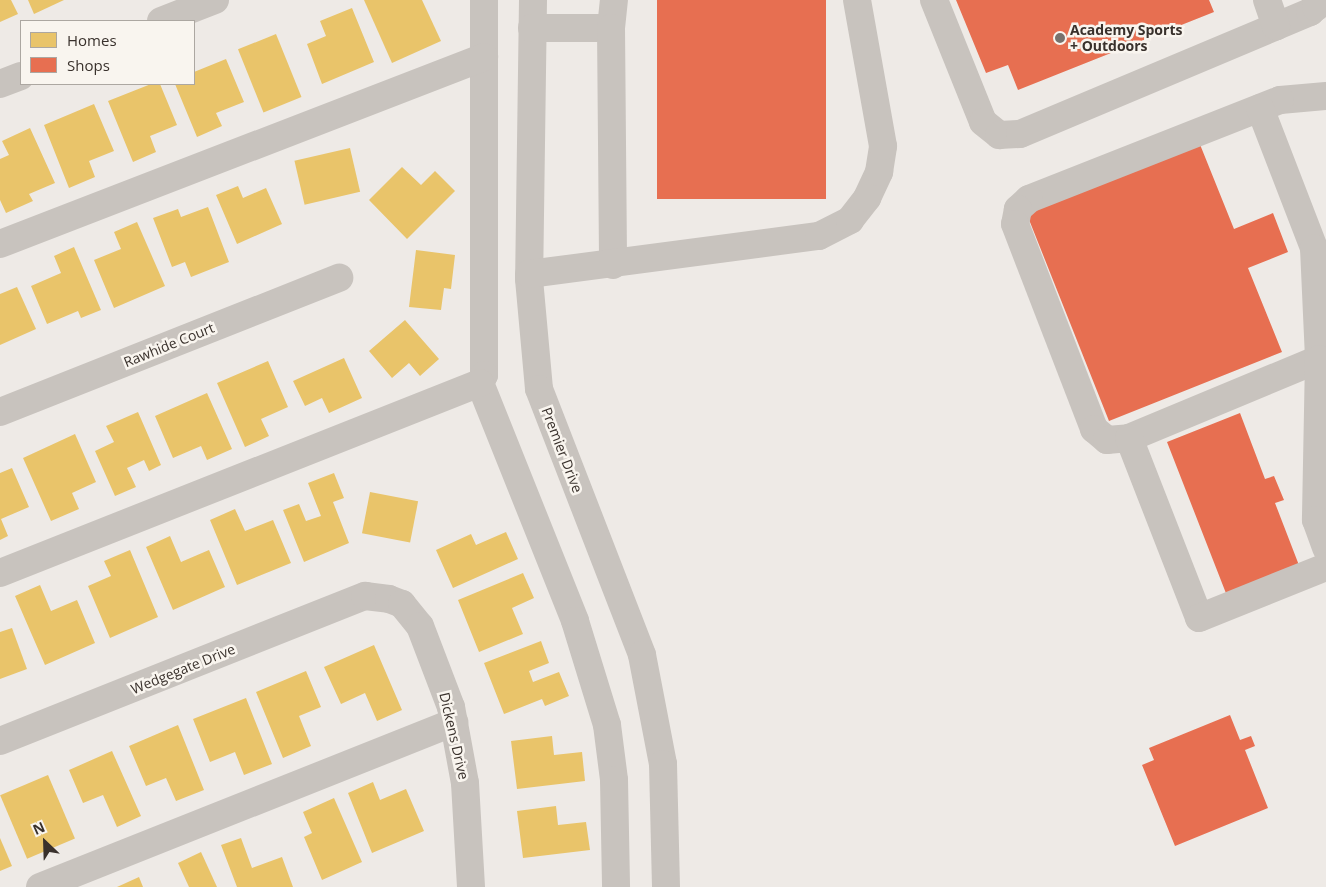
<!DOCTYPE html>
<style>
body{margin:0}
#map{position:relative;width:1326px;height:887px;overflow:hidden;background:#eeeae6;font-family:"Open Sans",sans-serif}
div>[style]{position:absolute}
.homes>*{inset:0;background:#e9c46a;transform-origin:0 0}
.shops>*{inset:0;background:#e76f51;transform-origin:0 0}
.minor>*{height:28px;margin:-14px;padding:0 14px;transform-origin:14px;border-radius:14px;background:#c8c3be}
.dots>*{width:14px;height:14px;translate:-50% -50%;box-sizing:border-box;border:2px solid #f9f5ef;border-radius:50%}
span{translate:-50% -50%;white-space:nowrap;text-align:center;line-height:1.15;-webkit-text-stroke:5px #f9f5ef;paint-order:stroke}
.poi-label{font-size:14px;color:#39312c;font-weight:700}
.left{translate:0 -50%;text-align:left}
.street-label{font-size:14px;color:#39312c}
.legend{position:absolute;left:20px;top:20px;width:175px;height:65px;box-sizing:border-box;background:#f9f5ef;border:1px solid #aca7a1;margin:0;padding:6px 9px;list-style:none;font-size:15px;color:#39312c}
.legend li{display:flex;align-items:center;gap:10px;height:25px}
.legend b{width:25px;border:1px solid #aca7a1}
.north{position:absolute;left:20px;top:817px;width:50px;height:50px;-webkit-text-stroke:4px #f9f5ef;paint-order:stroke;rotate:336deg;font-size:14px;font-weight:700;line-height:20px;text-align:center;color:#39312c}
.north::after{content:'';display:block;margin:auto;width:18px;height:22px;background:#39312c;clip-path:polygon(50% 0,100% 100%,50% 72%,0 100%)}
</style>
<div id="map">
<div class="homes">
<div style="clip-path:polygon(0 0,11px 0,18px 14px,0 22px)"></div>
<div style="clip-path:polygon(28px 0,64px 0,34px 14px)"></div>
<div style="clip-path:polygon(364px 0,422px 0,441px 41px,392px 63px)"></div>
<div style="clip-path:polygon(352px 8px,374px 62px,322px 84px,307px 44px,326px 36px,320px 21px)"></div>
<div style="left:276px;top:34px;width:68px;height:41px;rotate:68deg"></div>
<div style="clip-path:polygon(226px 59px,244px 102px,216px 113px,222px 126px,197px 137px,175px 84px,194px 84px,194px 72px)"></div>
<div style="clip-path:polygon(151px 84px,160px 84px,177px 125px,150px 136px,156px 152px,133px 162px,108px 101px)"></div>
<div style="clip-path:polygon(94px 104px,114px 151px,89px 161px,95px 177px,69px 188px,44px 125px)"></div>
<div style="clip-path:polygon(30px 128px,55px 183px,29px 194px,33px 201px,6px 213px,0 200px,0 159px,9px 155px,2px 141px)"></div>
<div style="left:350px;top:148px;width:45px;height:57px;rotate:77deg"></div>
<div style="clip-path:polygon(402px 167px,421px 185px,435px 171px,455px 191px,407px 239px,369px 200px)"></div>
<div style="clip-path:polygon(238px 186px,243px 198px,266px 188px,282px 224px,237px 244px,216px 195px)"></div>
<div style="clip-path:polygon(208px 207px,229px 262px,191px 277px,185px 262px,172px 267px,153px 218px,178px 209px,181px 217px)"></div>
<div style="clip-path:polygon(137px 222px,165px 286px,114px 308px,94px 260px,121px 249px,114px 232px)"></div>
<div style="clip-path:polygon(74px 247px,101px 310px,81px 318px,78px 311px,47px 324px,31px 286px,61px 273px,54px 256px)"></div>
<div style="clip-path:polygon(416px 250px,455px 255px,451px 289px,444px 288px,441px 310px,409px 307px)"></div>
<div style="clip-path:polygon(17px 287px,36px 329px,0 345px,0 294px)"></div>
<div style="clip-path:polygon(405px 320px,439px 359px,420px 376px,409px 363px,392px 378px,369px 351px)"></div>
<div style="clip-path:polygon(344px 358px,362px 398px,329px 413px,322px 398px,305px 406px,293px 381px)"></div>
<div style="clip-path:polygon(268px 361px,288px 407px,261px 419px,269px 436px,245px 447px,217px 383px)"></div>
<div style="clip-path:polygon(207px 393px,232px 449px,207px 460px,201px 446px,173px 458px,155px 416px)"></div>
<div style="clip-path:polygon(138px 412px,161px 465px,149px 471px,144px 460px,127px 468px,136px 487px,115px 496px,95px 451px,114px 442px,106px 426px)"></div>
<div style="clip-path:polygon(75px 434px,96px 482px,72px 493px,79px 509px,51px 521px,23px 458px)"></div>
<div style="clip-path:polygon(12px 468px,29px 507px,1px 519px,8px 536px,0 540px,0 473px)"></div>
<div style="clip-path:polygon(334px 473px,344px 498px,333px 502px,349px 543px,304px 562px,283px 510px,299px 504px,306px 521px,321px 516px,308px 483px)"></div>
<div style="left:370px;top:492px;width:49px;height:42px;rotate:11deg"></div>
<div style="clip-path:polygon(235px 509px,245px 531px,273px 520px,291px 563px,237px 585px,210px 520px)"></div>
<div style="clip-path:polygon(506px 532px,518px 559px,453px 588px,436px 550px,471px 534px,476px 545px)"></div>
<div style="clip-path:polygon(170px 536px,181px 562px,209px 550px,225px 587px,173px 610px,146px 547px)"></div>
<div style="clip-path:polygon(130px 550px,158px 617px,110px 638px,88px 586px,111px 576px,104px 561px)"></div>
<div style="clip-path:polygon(523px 573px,534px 598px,512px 608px,523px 634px,479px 652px,458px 600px)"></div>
<div style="clip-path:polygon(40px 585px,51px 611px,77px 600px,95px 643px,45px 665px,15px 596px)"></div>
<div style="clip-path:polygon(12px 628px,27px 669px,0 679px,0 632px)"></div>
<div style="clip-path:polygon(541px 641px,549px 663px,529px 671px,533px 682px,559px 672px,569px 696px,545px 706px,542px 699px,504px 714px,484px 663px)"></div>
<div style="clip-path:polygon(374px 645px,402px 710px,377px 721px,365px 693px,341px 704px,324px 667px)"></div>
<div style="clip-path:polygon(306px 671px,321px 707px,299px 716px,311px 746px,283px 758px,256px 692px)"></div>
<div style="clip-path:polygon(246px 698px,272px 764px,244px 775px,235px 752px,210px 762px,193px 719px)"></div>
<div style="clip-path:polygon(178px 725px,204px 790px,176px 801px,166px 778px,146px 786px,129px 746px)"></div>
<div style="clip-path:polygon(552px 736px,554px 755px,582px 752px,585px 781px,517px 789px,511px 741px)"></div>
<div style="clip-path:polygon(112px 751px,141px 816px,117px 827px,103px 795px,83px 803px,69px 770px)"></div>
<div style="left:48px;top:775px;width:69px;height:52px;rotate:67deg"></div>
<div style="clip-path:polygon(373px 782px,380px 800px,406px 789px,424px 831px,372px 853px,348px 793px)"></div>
<div style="clip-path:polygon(334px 798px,362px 862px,322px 880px,304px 837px,312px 833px,303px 812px)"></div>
<div style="clip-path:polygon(556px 806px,558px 825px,586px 822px,590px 850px,523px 858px,517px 811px)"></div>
<div style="clip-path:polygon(0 838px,12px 866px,0 871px)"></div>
<div style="clip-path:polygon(241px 838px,252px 868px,282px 857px,293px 887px,237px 887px,221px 845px)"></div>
<div style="clip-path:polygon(201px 852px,217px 887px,189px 887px,178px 863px)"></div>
<div style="clip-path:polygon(139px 877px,143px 887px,117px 887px)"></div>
</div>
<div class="shops">
<div style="left:657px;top:0;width:169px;height:199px"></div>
<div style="clip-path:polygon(956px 0,1209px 0,1214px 12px,1018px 90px,1008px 65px,986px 73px)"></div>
<div style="clip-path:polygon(1199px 142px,1234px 229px,1273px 213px,1288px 252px,1248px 268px,1282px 352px,1109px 421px,1026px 212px)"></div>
<div style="clip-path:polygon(1240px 413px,1265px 479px,1274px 476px,1284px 500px,1275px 503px,1302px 573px,1229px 601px,1167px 442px)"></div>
<div style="clip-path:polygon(1230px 715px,1240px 740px,1251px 736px,1255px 746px,1245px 750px,1268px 808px,1175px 846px,1142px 765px,1154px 760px,1149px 748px)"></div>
</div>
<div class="minor">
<div style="left:484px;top:0;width:375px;rotate:90deg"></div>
<div style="left:484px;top:375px;width:9px;rotate:117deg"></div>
<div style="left:480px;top:383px;width:256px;rotate:68.2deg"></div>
<div style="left:575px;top:621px;width:109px;rotate:72.9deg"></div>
<div style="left:607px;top:725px;width:55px;rotate:82.7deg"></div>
<div style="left:614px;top:780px;width:107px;rotate:88.9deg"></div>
<div style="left:533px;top:0;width:279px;rotate:90.8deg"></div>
<div style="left:529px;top:279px;width:110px;rotate:84.8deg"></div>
<div style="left:539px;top:389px;width:285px;rotate:68.8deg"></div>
<div style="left:642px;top:655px;width:111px;rotate:79.1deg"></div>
<div style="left:663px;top:764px;width:123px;rotate:88.6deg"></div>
<div style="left:934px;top:0;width:131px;rotate:68.1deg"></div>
<div style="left:983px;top:122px;width:21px;rotate:39deg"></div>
<div style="left:999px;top:135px;width:21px;rotate:-3deg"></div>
<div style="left:1020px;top:134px;width:315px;rotate:-22.8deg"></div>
<div style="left:1310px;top:12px;width:8px;rotate:-40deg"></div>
<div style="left:1316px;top:7px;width:7px;rotate:-82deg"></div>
<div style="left:1267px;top:0;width:28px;rotate:71deg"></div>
<div style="left:161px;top:21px;width:58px;rotate:-21.3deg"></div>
<div style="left:532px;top:28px;width:79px"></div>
<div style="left:611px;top:28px;width:28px;rotate:-84deg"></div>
<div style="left:611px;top:28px;width:237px;rotate:89.5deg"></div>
<div style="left:0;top:84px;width:22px;rotate:-21deg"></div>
<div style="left:1326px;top:96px;width:46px;rotate:175deg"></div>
<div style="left:1280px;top:100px;width:270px;rotate:158.5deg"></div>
<div style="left:1029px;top:199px;width:15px;rotate:138deg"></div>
<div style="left:1018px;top:209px;width:15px;rotate:101deg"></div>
<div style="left:1015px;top:224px;width:220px;rotate:68.9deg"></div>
<div style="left:1094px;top:429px;width:17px;rotate:40deg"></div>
<div style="left:1107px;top:440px;width:22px;rotate:-5deg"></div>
<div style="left:1129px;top:438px;width:213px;rotate:-22.6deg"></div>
<div style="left:1260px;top:108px;width:150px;rotate:68.9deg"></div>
<div style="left:1314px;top:248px;width:111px;rotate:87.4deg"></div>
<div style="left:1319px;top:359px;width:161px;rotate:91.1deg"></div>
<div style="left:1316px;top:520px;width:30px;rotate:70deg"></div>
<div style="left:0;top:244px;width:519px;rotate:-21.12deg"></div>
<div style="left:529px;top:274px;width:292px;rotate:-7.5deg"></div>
<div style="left:819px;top:236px;width:35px;rotate:-27deg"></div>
<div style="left:850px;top:220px;width:28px;rotate:-52deg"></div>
<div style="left:867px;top:198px;width:29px;rotate:-65deg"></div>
<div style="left:879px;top:172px;width:26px;rotate:-81deg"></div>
<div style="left:883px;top:146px;width:148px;rotate:-100.1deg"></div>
<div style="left:0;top:412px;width:365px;rotate:-21.6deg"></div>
<div style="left:1129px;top:438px;width:193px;rotate:68.7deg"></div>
<div style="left:1199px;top:618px;width:137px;rotate:-21.9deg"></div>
<div style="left:0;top:573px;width:516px;rotate:-21.6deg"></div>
<div style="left:0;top:741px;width:393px;rotate:-21.7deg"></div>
<div style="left:365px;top:596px;width:24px;rotate:7deg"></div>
<div style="left:389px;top:599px;width:14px;rotate:21deg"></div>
<div style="left:402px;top:604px;width:28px;rotate:51deg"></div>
<div style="left:420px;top:626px;width:87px;rotate:69.1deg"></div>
<div style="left:451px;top:707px;width:77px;rotate:79.6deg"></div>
<div style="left:465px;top:783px;width:104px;rotate:86.7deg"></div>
<div style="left:40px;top:887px;width:446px;rotate:-21.7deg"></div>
</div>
<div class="dots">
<div style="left:1060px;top:38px;background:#78726d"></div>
</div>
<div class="poi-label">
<span class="left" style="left:1070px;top:38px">Academy Sports<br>+ Outdoors</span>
</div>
<div class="street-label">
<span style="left:169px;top:345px;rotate:-22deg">Rawhide Court</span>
<span style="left:562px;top:450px;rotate:69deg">Premier Drive</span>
<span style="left:183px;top:669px;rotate:-22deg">Wedgegate Drive</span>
<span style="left:454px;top:736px;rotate:77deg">Dickens Drive</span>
</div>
<ul class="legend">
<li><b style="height:14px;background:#e9c46a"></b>Homes</li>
<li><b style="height:14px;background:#e76f51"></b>Shops</li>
</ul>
<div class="north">N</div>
</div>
